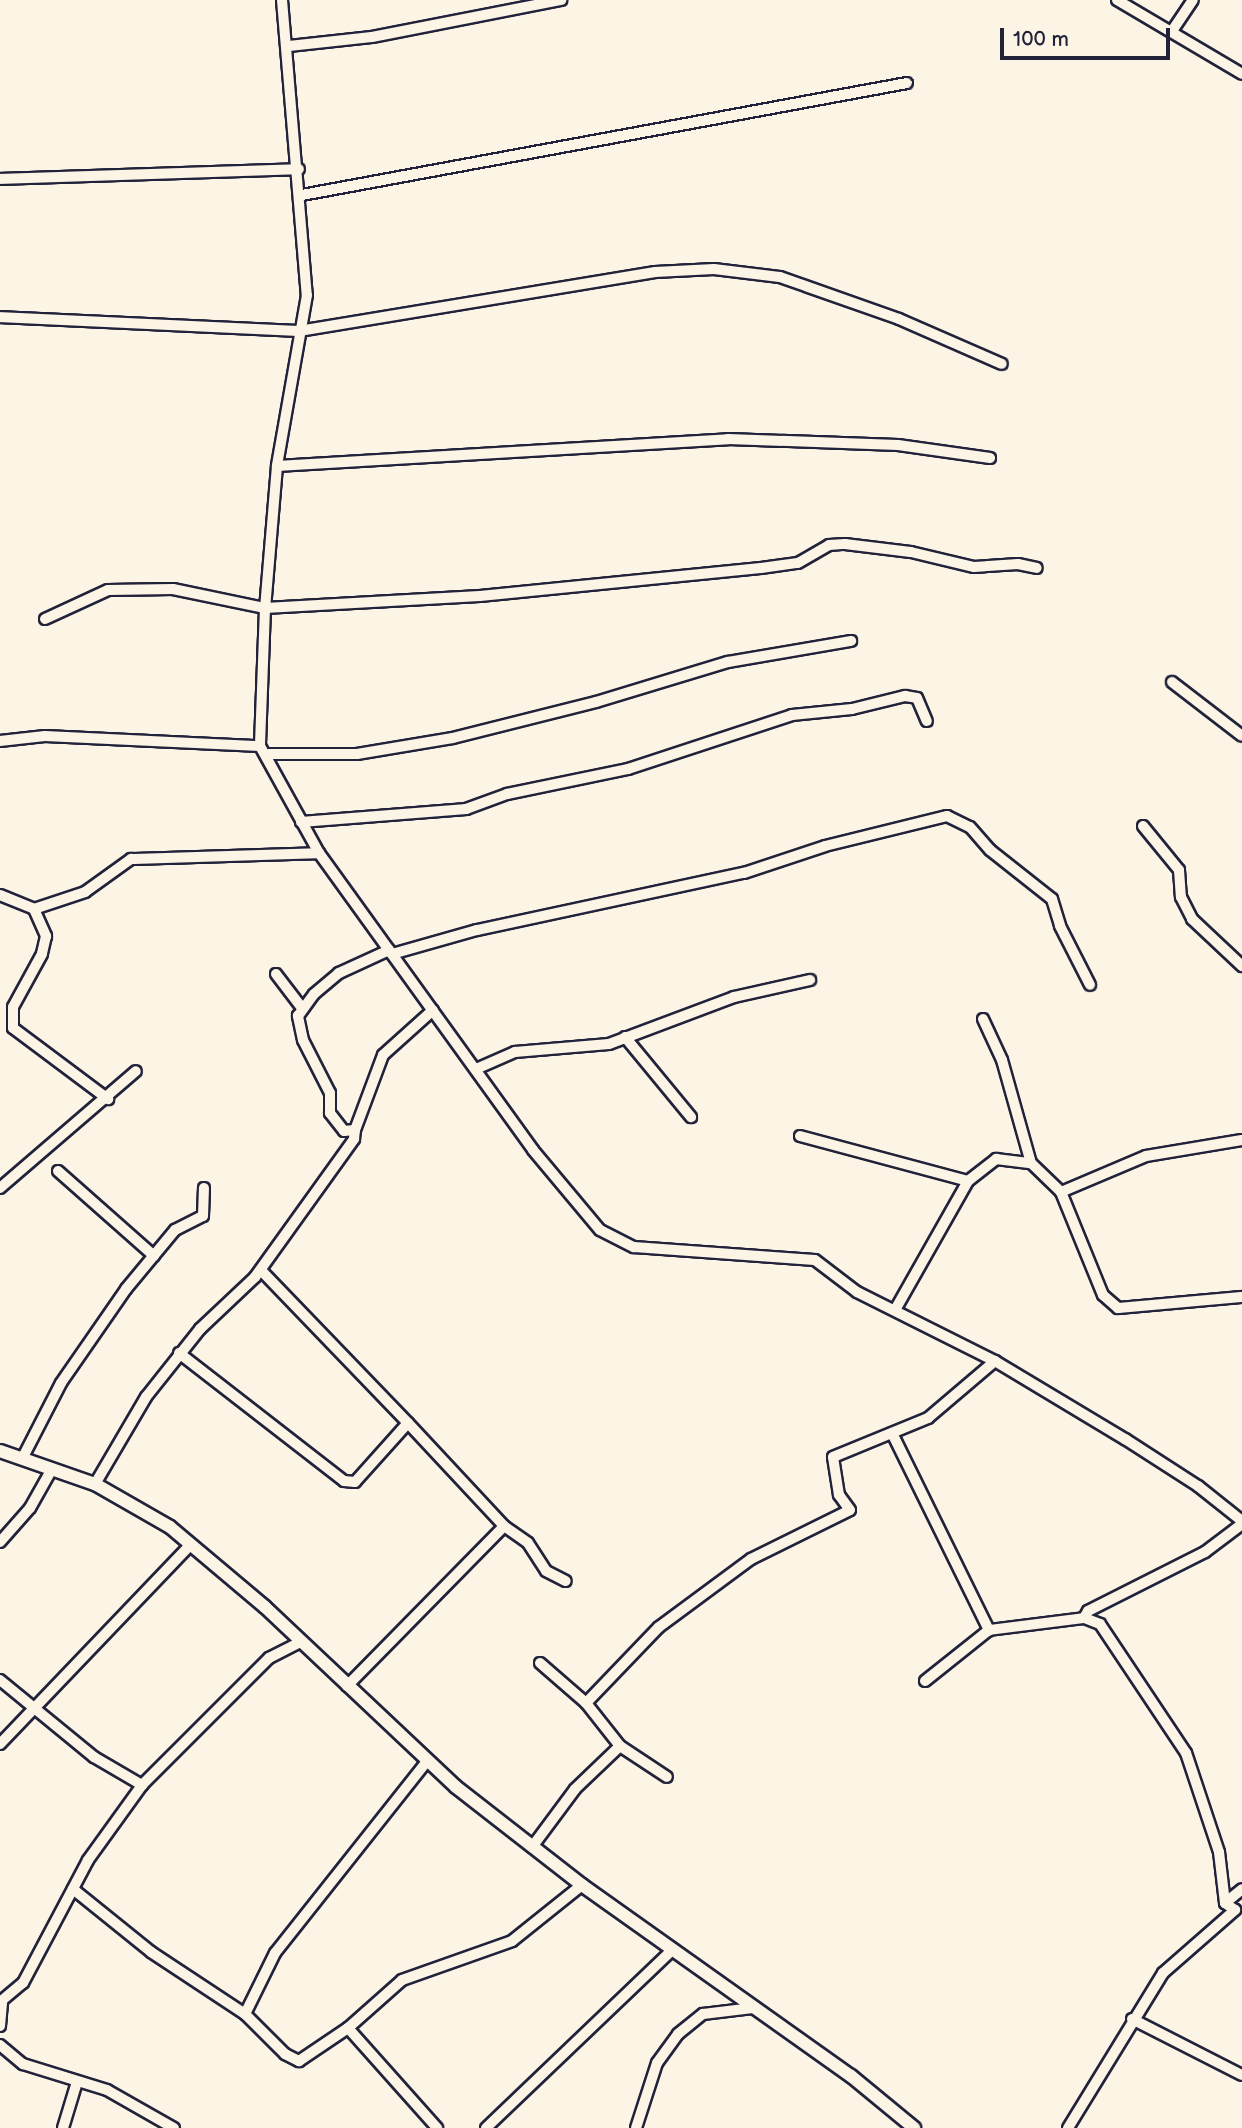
<!DOCTYPE html>
<style>
body{margin:0}
#map{position:relative;width:1242px;height:2128px;overflow:hidden;background:#fcf5e5;font-family:"Balsamiq Sans",sans-serif}
div>[style]{position:absolute}
.roads{filter:drop-shadow(2px 0 #22223b) drop-shadow(-2px 0 #22223b) drop-shadow(0 2px #22223b) drop-shadow(0 -2px #22223b)}
.minor>*{height:10px;margin:-5px;padding:0 5px;transform-origin:5px;border-radius:5px;background:#fcf5e5}
.tertiary>*{height:12px;margin:-6px;padding:0 6px;transform-origin:6px;border-radius:6px;background:#fcf5e5}
span{translate:-50% -50%;white-space:nowrap;text-align:center;line-height:1.15;-webkit-text-stroke:6px #fcf5e5;paint-order:stroke}
.scale{position:absolute;left:1000px;top:28px;width:170px;height:32px;box-sizing:border-box;border:4px solid #22223b;border-top:0;padding-left:9px;font-size:21px;line-height:24px;white-space:nowrap;color:#22223b;-webkit-text-stroke:5px #fcf5e5;paint-order:stroke}
</style>
<div id="map">
<div class="roads">
<div class="minor">
<div style="left:282px;top:0;width:296px;rotate:85.2deg"></div>
<div style="left:307px;top:295px;width:174px;rotate:100deg"></div>
<div style="left:277px;top:466px;width:143px;rotate:94.8deg"></div>
<div style="left:265px;top:608px;width:138px;rotate:92.1deg"></div>
<div style="left:260px;top:746px;width:122px;rotate:61.1deg"></div>
<div style="left:319px;top:853px;width:366px;rotate:54.2deg"></div>
<div style="left:533px;top:1150px;width:104px;rotate:50.1deg"></div>
<div style="left:600px;top:1230px;width:38px;rotate:27deg"></div>
<div style="left:634px;top:1247px;width:181px;rotate:4.1deg"></div>
<div style="left:815px;top:1260px;width:53px;rotate:37.3deg"></div>
<div style="left:857px;top:1292px;width:154px;rotate:26.6deg"></div>
<div style="left:995px;top:1361px;width:152px;rotate:31deg"></div>
<div style="left:1125px;top:1439px;width:87px;rotate:32.8deg"></div>
<div style="left:1198px;top:1486px;width:56px;rotate:38.5deg"></div>
<div style="left:1117px;top:0;width:145px;rotate:30.6deg"></div>
<div style="left:1172px;top:31px;width:37px;rotate:-56deg"></div>
<div style="left:289px;top:46px;width:83px;rotate:-6.2deg"></div>
<div style="left:372px;top:37px;width:193px;rotate:-11.1deg"></div>
<div style="left:0;top:179px;width:299px;rotate:-1.9deg"></div>
<div style="left:302px;top:195px;width:615px;rotate:-10.49deg"></div>
<div style="left:0;top:317px;width:299px;rotate:2.7deg"></div>
<div style="left:299px;top:331px;width:361px;rotate:-9.4deg"></div>
<div style="left:655px;top:272px;width:59px;rotate:-2.9deg"></div>
<div style="left:714px;top:269px;width:66px;rotate:6.9deg"></div>
<div style="left:780px;top:277px;width:126px;rotate:19.4deg"></div>
<div style="left:899px;top:319px;width:112px;rotate:23.6deg"></div>
<div style="left:277px;top:466px;width:452px;rotate:-3.4deg"></div>
<div style="left:728px;top:439px;width:170px;rotate:2deg"></div>
<div style="left:898px;top:445px;width:93px;rotate:8deg"></div>
<div style="left:45px;top:619px;width:69px;rotate:-24.7deg"></div>
<div style="left:108px;top:590px;width:65px;rotate:-0.9deg"></div>
<div style="left:173px;top:589px;width:94px;rotate:11.7deg"></div>
<div style="left:265px;top:608px;width:215px;rotate:-3.2deg"></div>
<div style="left:480px;top:596px;width:282px;rotate:-5.7deg"></div>
<div style="left:761px;top:568px;width:37px;rotate:-8deg"></div>
<div style="left:798px;top:563px;width:36px;rotate:-30deg"></div>
<div style="left:829px;top:545px;width:16px;rotate:-4deg"></div>
<div style="left:845px;top:544px;width:66px;rotate:6.9deg"></div>
<div style="left:911px;top:552px;width:65px;rotate:13.4deg"></div>
<div style="left:974px;top:567px;width:44px;rotate:-3.9deg"></div>
<div style="left:1018px;top:564px;width:19px;rotate:12deg"></div>
<div style="left:1172px;top:682px;width:88px;rotate:37.6deg"></div>
<div style="left:0;top:741px;width:45px;rotate:-6.3deg"></div>
<div style="left:45px;top:736px;width:215px;rotate:2.7deg"></div>
<div style="left:269px;top:754px;width:88px"></div>
<div style="left:357px;top:754px;width:97px;rotate:-9.5deg"></div>
<div style="left:453px;top:738px;width:147px;rotate:-14.1deg"></div>
<div style="left:596px;top:702px;width:138px;rotate:-16.9deg"></div>
<div style="left:728px;top:662px;width:125px;rotate:-9.7deg"></div>
<div style="left:301px;top:822px;width:166px;rotate:-4.5deg"></div>
<div style="left:466px;top:809px;width:44px;rotate:-20.1deg"></div>
<div style="left:507px;top:794px;width:124px;rotate:-11.7deg"></div>
<div style="left:628px;top:769px;width:173px;rotate:-18.2deg"></div>
<div style="left:792px;top:715px;width:60px;rotate:-5.7deg"></div>
<div style="left:852px;top:709px;width:55px;rotate:-13.8deg"></div>
<div style="left:905px;top:696px;width:12px;rotate:9deg"></div>
<div style="left:917px;top:698px;width:25px;rotate:67deg"></div>
<div style="left:1143px;top:826px;width:57px;rotate:50.7deg"></div>
<div style="left:1179px;top:870px;width:27px;rotate:86deg"></div>
<div style="left:1181px;top:897px;width:25px;rotate:63deg"></div>
<div style="left:1192px;top:919px;width:69px;rotate:43.2deg"></div>
<div style="left:0;top:895px;width:37px;rotate:22deg"></div>
<div style="left:34px;top:909px;width:30px;rotate:66deg"></div>
<div style="left:46px;top:936px;width:18px;rotate:103deg"></div>
<div style="left:42px;top:954px;width:60px;rotate:118.7deg"></div>
<div style="left:13px;top:1007px;width:21px;rotate:90deg"></div>
<div style="left:13px;top:1028px;width:119px;rotate:36.8deg"></div>
<div style="left:34px;top:909px;width:54px;rotate:-18.4deg"></div>
<div style="left:85px;top:892px;width:57px;rotate:-35.7deg"></div>
<div style="left:131px;top:859px;width:188px;rotate:-1.8deg"></div>
<div style="left:392px;top:954px;width:88px;rotate:-15.8deg"></div>
<div style="left:477px;top:930px;width:273px;rotate:-12.1deg"></div>
<div style="left:744px;top:873px;width:85px;rotate:-18.4deg"></div>
<div style="left:825px;top:846px;width:126px;rotate:-13.8deg"></div>
<div style="left:947px;top:816px;width:25px;rotate:26deg"></div>
<div style="left:970px;top:827px;width:30px;rotate:49deg"></div>
<div style="left:990px;top:850px;width:79px;rotate:38.3deg"></div>
<div style="left:1052px;top:899px;width:28px;rotate:73deg"></div>
<div style="left:1060px;top:926px;width:66px;rotate:63deg"></div>
<div style="left:276px;top:974px;width:43px;rotate:52.6deg"></div>
<div style="left:983px;top:1019px;width:45px;rotate:65.1deg"></div>
<div style="left:1002px;top:1060px;width:107px;rotate:74.3deg"></div>
<div style="left:1031px;top:1163px;width:42px;rotate:44deg"></div>
<div style="left:1061px;top:1192px;width:111px;rotate:67.8deg"></div>
<div style="left:1103px;top:1295px;width:20px;rotate:41deg"></div>
<div style="left:1118px;top:1308px;width:124px;rotate:-5.1deg"></div>
<div style="left:625px;top:1037px;width:104px;rotate:50.5deg"></div>
<div style="left:476px;top:1069px;width:43px;rotate:-23.6deg"></div>
<div style="left:515px;top:1052px;width:94px;rotate:-4.9deg"></div>
<div style="left:609px;top:1044px;width:134px;rotate:-20.6deg"></div>
<div style="left:734px;top:997px;width:78px;rotate:-12.6deg"></div>
<div style="left:355px;top:1130px;width:80px;rotate:-69.5deg"></div>
<div style="left:383px;top:1055px;width:67px;rotate:-42deg"></div>
<div style="left:800px;top:1136px;width:174px;rotate:15deg"></div>
<div style="left:58px;top:1171px;width:128px;rotate:41.5deg"></div>
<div style="left:0;top:1188px;width:179px;rotate:-40.7deg"></div>
<div style="left:1061px;top:1192px;width:92px;rotate:-23deg"></div>
<div style="left:1146px;top:1156px;width:97px;rotate:-9.5deg"></div>
<div style="left:895px;top:1310px;width:148px;rotate:-60.5deg"></div>
<div style="left:968px;top:1181px;width:36px;rotate:-38deg"></div>
<div style="left:996px;top:1159px;width:35px;rotate:7deg"></div>
<div style="left:179px;top:1353px;width:209px;rotate:37.8deg"></div>
<div style="left:344px;top:1481px;width:11px;rotate:5deg"></div>
<div style="left:355px;top:1482px;width:79px;rotate:-48.1deg"></div>
<div style="left:408px;top:1423px;width:212px;rotate:-133.9deg"></div>
<div style="left:408px;top:1423px;width:141px;rotate:47deg"></div>
<div style="left:504px;top:1526px;width:29px;rotate:35deg"></div>
<div style="left:528px;top:1543px;width:33px;rotate:57deg"></div>
<div style="left:546px;top:1571px;width:22px;rotate:27deg"></div>
<div style="left:892px;top:1433px;width:220px;rotate:63.8deg"></div>
<div style="left:22px;top:1459px;width:85px;rotate:-62.8deg"></div>
<div style="left:61px;top:1383px;width:114px;rotate:-55.3deg"></div>
<div style="left:126px;top:1289px;width:77px;rotate:-50.3deg"></div>
<div style="left:175px;top:1230px;width:31px;rotate:-27deg"></div>
<div style="left:203px;top:1216px;width:28px;rotate:-88deg"></div>
<div style="left:95px;top:1484px;width:101px;rotate:-59.6deg"></div>
<div style="left:146px;top:1397px;width:87px;rotate:-51.5deg"></div>
<div style="left:200px;top:1329px;width:76px;rotate:-43.4deg"></div>
<div style="left:255px;top:1277px;width:170px;rotate:-54.3deg"></div>
<div style="left:354px;top:1139px;width:9px;rotate:-84deg"></div>
<div style="left:355px;top:1130px;width:11px;rotate:175deg"></div>
<div style="left:344px;top:1131px;width:23px;rotate:-128deg"></div>
<div style="left:330px;top:1113px;width:20px;rotate:-90deg"></div>
<div style="left:330px;top:1093px;width:59px;rotate:-117deg"></div>
<div style="left:303px;top:1040px;width:25px;rotate:-102deg"></div>
<div style="left:298px;top:1016px;width:27px;rotate:-54deg"></div>
<div style="left:314px;top:994px;width:33px;rotate:-40deg"></div>
<div style="left:339px;top:973px;width:55px;rotate:-24.7deg"></div>
<div style="left:0;top:1542px;width:45px;rotate:-48.6deg"></div>
<div style="left:30px;top:1508px;width:45px;rotate:-60.6deg"></div>
<div style="left:540px;top:1663px;width:61px;rotate:41deg"></div>
<div style="left:586px;top:1703px;width:55px;rotate:51.7deg"></div>
<div style="left:620px;top:1746px;width:56px;rotate:33.4deg"></div>
<div style="left:0;top:1680px;width:122px;rotate:39.3deg"></div>
<div style="left:94px;top:1757px;width:56px;rotate:30.3deg"></div>
<div style="left:925px;top:1681px;width:82px;rotate:-38.6deg"></div>
<div style="left:989px;top:1630px;width:96px;rotate:-7.2deg"></div>
<div style="left:347px;top:1686px;width:224px;rotate:-45.5deg"></div>
<div style="left:586px;top:1703px;width:105px;rotate:-46.2deg"></div>
<div style="left:659px;top:1627px;width:114px;rotate:-36.5deg"></div>
<div style="left:751px;top:1559px;width:110px;rotate:-26.3deg"></div>
<div style="left:850px;top:1510px;width:19px;rotate:-126deg"></div>
<div style="left:839px;top:1495px;width:38px;rotate:-99deg"></div>
<div style="left:833px;top:1457px;width:103px;rotate:-22.3deg"></div>
<div style="left:928px;top:1418px;width:88px;rotate:-40.4deg"></div>
<div style="left:0;top:1744px;width:275px;rotate:-46.3deg"></div>
<div style="left:532px;top:1847px;width:72px;rotate:-53.4deg"></div>
<div style="left:575px;top:1789px;width:62px;rotate:-43.7deg"></div>
<div style="left:73px;top:1889px;width:100px;rotate:38.9deg"></div>
<div style="left:151px;top:1952px;width:113px;rotate:33.4deg"></div>
<div style="left:245px;top:2014px;width:57px;rotate:45deg"></div>
<div style="left:285px;top:2054px;width:16px;rotate:27deg"></div>
<div style="left:299px;top:2061px;width:59px;rotate:-34deg"></div>
<div style="left:348px;top:2028px;width:72px;rotate:-41.6deg"></div>
<div style="left:402px;top:1980px;width:117px;rotate:-19.5deg"></div>
<div style="left:512px;top:1941px;width:90px;rotate:-38.7deg"></div>
<div style="left:1225px;top:1903px;width:51px;rotate:-96.7deg"></div>
<div style="left:1219px;top:1852px;width:104px;rotate:-108.4deg"></div>
<div style="left:1186px;top:1753px;width:155px;rotate:-123.7deg"></div>
<div style="left:1100px;top:1624px;width:17px;rotate:-159deg"></div>
<div style="left:1084px;top:1618px;width:8px;rotate:-60deg"></div>
<div style="left:1088px;top:1611px;width:131px;rotate:-26.8deg"></div>
<div style="left:1205px;top:1552px;width:46px;rotate:-37.1deg"></div>
<div style="left:0;top:2002px;width:30px;rotate:-40deg"></div>
<div style="left:23px;top:1983px;width:139px;rotate:-62.1deg"></div>
<div style="left:88px;top:1860px;width:92px;rotate:-54.2deg"></div>
<div style="left:142px;top:1785px;width:180px;rotate:-45deg"></div>
<div style="left:269px;top:1658px;width:35px;rotate:-27deg"></div>
<div style="left:245px;top:2014px;width:68px;rotate:-63.8deg"></div>
<div style="left:275px;top:1953px;width:245px;rotate:-51.6deg"></div>
<div style="left:1132px;top:2019px;width:123px;rotate:27deg"></div>
<div style="left:0;top:2026px;width:25px;rotate:-85deg"></div>
<div style="left:348px;top:2028px;width:134px;rotate:48.3deg"></div>
<div style="left:0;top:2045px;width:30px;rotate:40deg"></div>
<div style="left:23px;top:2064px;width:88px;rotate:17.2deg"></div>
<div style="left:107px;top:2090px;width:77px;rotate:29.6deg"></div>
<div style="left:63px;top:2128px;width:48px;rotate:-73.1deg"></div>
<div style="left:486px;top:2128px;width:257px;rotate:-43.7deg"></div>
<div style="left:636px;top:2128px;width:68px;rotate:-72.1deg"></div>
<div style="left:657px;top:2063px;width:36px;rotate:-54deg"></div>
<div style="left:678px;top:2034px;width:32px;rotate:-39deg"></div>
<div style="left:703px;top:2014px;width:50px;rotate:-6.8deg"></div>
<div style="left:1068px;top:2128px;width:182px;rotate:-58.5deg"></div>
<div style="left:1163px;top:1973px;width:96px;rotate:-41.2deg"></div>
<div style="left:1235px;top:1910px;width:12px;rotate:-145deg"></div>
<div style="left:1225px;top:1903px;width:22px;rotate:-39deg"></div>
</div>
<div class="tertiary">
<div style="left:0;top:1451px;width:101px;rotate:19.2deg"></div>
<div style="left:95px;top:1484px;width:86px;rotate:29.8deg"></div>
<div style="left:170px;top:1527px;width:124px;rotate:40.1deg"></div>
<div style="left:265px;top:1607px;width:262px;rotate:43.3deg"></div>
<div style="left:456px;top:1787px;width:160px;rotate:37.9deg"></div>
<div style="left:582px;top:1885px;width:330px;rotate:35.4deg"></div>
<div style="left:851px;top:2076px;width:82px;rotate:39.5deg"></div>
</div>
</div>
<div class="scale">100 m</div>
</div>
